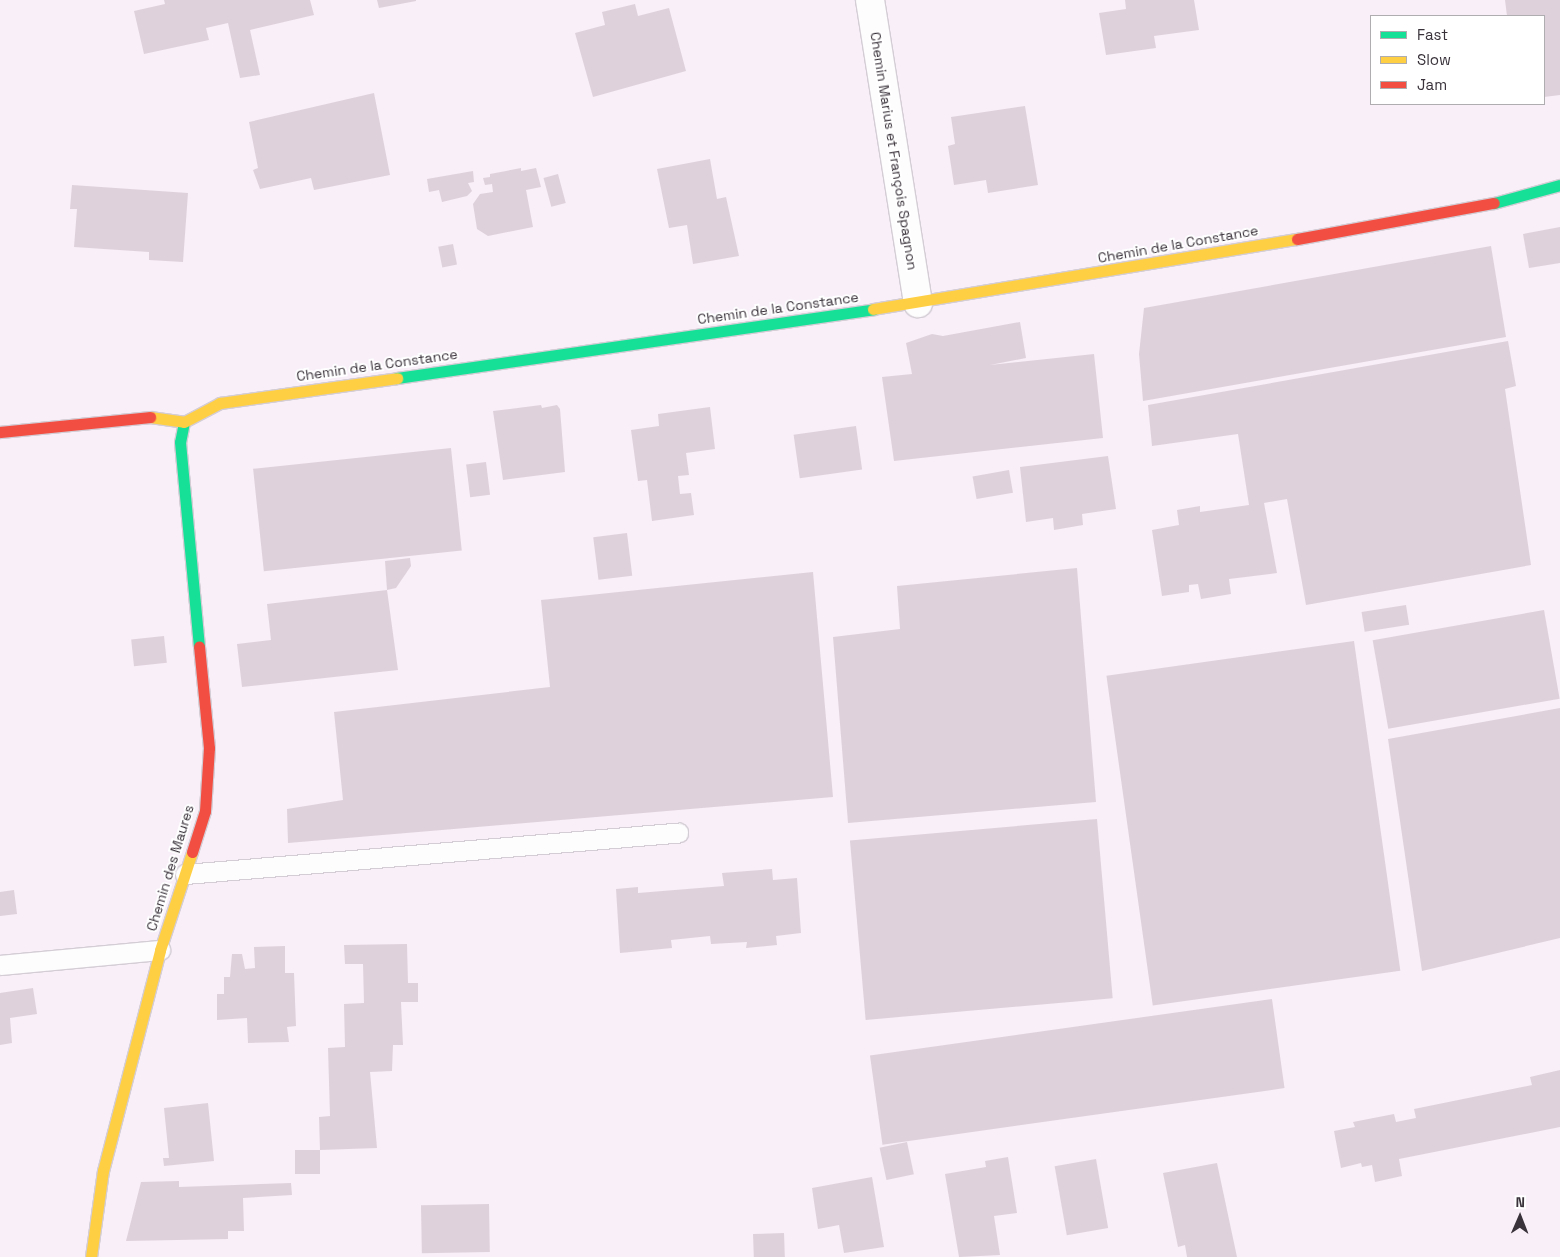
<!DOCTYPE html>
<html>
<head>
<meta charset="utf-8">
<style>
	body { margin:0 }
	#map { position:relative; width:1560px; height:1257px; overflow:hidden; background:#f8eff9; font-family:"Space Grotesk",sans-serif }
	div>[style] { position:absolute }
	.building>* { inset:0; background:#dfd1db; transform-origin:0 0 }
	.roads { filter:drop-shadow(1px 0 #d4cdd5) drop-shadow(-1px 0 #d4cdd5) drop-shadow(0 1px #d4cdd5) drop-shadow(0 -1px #d4cdd5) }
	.lane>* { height:19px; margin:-9.5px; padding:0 9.5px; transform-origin:9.5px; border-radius:9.5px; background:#fefdfe }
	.street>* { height:28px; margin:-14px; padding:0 14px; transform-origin:14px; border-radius:14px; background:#fefdfe }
	.fast>* { height:11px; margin:-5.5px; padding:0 5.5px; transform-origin:5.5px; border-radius:5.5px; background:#16e098 }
	.slow>* { height:11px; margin:-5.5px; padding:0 5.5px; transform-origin:5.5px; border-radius:5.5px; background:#ffcf43 }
	.jam>* { height:11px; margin:-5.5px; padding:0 5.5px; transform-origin:5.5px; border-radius:5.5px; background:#f24e42 }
	span { translate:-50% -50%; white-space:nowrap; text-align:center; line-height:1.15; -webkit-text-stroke:4px #fff; paint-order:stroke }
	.street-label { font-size:14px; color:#39323a }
	.legend { position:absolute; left:1370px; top:15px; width:175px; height:90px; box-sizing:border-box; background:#fff; border:1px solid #b0adb0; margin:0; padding:6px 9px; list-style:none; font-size:15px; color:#39323a }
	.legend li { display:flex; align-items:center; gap:10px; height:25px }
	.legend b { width:25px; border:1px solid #b0adb0 }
	.north { position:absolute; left:1495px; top:1192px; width:50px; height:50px; -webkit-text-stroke:4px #fff; paint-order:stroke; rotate:1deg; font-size:14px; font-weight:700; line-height:20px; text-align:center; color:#39323a }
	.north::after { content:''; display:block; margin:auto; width:18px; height:22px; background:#39323a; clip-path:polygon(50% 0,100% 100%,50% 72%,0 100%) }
</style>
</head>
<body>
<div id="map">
	<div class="building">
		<div style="clip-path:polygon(164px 0,310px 0,314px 15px,250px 30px,260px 75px,240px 78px,228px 23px,206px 28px,209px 40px,144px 54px,134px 11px,165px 4px)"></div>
		<div style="clip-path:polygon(377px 0,416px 0,416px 1px,379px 8px)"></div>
		<div style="clip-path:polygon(1125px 0,1194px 0,1199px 30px,1154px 36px,1156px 48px,1106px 55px,1099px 13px,1126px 9px)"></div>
		<div style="clip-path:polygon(1505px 0,1560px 0,1560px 95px,1544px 97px,1544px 16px,1507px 16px)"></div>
		<div style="clip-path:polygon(635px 4px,638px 16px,669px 8px,686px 71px,593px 97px,575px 33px,605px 25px,602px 12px)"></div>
		<div style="clip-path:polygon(374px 93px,390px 175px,314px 190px,311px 178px,260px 189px,253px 170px,258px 168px,249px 122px)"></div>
		<div style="clip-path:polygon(1025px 106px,1038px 185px,988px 193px,986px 180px,954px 185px,948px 146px,955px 144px,951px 117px)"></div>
		<div style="clip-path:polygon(710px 159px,717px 199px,726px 197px,739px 256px,693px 264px,687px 225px,669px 228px,657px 169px)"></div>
		<div style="clip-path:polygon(521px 168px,521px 171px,536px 168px,541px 187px,526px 190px,533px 227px,488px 236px,477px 229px,473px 204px,480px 194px,493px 192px,492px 184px,485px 185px,483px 178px,490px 177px,490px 174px)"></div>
		<div style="clip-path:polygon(473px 171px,474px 182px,468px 183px,472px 191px,467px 196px,442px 202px,439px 190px,429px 192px,427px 179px)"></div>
		<div style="left:558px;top:174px;width:30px;height:15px;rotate:75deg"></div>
		<div style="clip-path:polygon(72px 185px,188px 193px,183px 262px,149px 260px,149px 252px,74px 247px,77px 209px,70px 209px)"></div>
		<div style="clip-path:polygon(1560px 227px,1560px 263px,1529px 268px,1523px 234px)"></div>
		<div style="left:453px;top:244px;width:21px;height:15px;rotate:79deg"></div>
		<div style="clip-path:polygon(1491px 246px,1506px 337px,1143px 401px,1139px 354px,1144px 308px)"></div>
		<div style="clip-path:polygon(1020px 322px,1026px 358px,990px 365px,1094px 354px,1103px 438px,894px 461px,882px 377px,912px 374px,906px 343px,932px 334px,943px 336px)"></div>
		<div style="clip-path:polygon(1508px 341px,1516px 386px,1505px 389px,1531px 565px,1306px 605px,1287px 499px,1264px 503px,1277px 573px,1229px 579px,1231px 594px,1201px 599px,1198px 584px,1189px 585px,1189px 592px,1162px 596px,1152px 530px,1179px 525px,1177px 510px,1200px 506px,1200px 512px,1249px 505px,1238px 434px,1152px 446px,1148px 405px)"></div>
		<div style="clip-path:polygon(541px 405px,542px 408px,557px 405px,560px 409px,565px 472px,503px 480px,493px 411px)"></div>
		<div style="clip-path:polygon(710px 407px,715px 449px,686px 453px,689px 475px,678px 476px,680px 494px,691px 493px,694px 515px,652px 521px,647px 480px,638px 481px,631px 430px,659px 426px,658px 414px)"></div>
		<div style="left:856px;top:426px;width:44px;height:63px;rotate:82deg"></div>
		<div style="left:451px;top:448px;width:103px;height:199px;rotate:84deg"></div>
		<div style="clip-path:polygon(1108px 456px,1116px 509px,1082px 514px,1083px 525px,1054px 530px,1053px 518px,1026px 522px,1020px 467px)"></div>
		<div style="left:486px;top:462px;width:33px;height:20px;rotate:83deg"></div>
		<div style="left:1009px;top:470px;width:23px;height:37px;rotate:80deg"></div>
		<div style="left:627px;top:533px;width:43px;height:34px;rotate:83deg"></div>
		<div style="clip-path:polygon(410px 558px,411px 566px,396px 588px,387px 590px,385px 561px)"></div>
		<div style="clip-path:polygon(1077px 568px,1096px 802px,848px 823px,833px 637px,900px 629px,897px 586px)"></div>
		<div style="clip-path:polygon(813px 572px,833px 797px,288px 843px,287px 809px,343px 800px,334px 712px,550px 687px,541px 600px)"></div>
		<div style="clip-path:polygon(387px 590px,398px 670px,242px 687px,237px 644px,271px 640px,267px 604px)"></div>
		<div style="left:1406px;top:605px;width:20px;height:45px;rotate:81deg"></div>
		<div style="left:1544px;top:610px;width:90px;height:174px;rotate:80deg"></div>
		<div style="left:164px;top:636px;width:27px;height:33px;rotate:84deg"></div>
		<div style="left:1354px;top:641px;width:333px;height:250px;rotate:82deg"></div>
		<div style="clip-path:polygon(1560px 708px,1560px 938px,1422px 971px,1388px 739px)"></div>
		<div style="left:1097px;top:819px;width:180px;height:248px;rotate:85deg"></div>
		<div style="clip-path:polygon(772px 869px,773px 880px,797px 878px,801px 933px,776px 936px,777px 945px,746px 948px,747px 942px,711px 944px,710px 936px,671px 940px,672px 948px,620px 953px,616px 889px,638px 887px,638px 893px,724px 886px,722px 873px)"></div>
		<div style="clip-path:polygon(14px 890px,17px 914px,0 916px,0 892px)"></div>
		<div style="clip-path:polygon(407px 944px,408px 983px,418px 983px,418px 1002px,401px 1002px,403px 1045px,393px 1045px,392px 1071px,370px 1072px,377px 1148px,320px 1150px,319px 1117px,330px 1116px,328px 1048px,345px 1047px,344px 1004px,364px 1003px,363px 964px,345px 964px,344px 945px)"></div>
		<div style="clip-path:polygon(285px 946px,285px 973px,294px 973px,296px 1026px,287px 1027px,289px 1042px,248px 1043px,247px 1018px,217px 1020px,217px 994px,224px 994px,224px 977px,230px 977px,232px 954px,242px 954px,245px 969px,255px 968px,254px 947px)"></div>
		<div style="clip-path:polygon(33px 988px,37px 1014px,10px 1018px,12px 1043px,0 1045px,0 993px)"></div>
		<div style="left:1272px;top:999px;width:90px;height:406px;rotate:82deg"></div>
		<div style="clip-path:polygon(1560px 1070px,1560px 1127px,1399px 1159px,1402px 1176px,1375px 1182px,1372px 1165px,1362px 1167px,1361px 1163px,1341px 1168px,1334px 1131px,1355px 1127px,1353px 1122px,1394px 1114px,1396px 1122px,1416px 1118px,1414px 1109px,1532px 1085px,1530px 1077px)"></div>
		<div style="clip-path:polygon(208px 1103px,214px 1161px,164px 1166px,163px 1158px,169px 1158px,164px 1108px)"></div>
		<div style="left:907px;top:1142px;width:33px;height:28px;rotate:78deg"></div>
		<div style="left:320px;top:1150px;width:24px;height:25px;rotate:90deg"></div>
		<div style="clip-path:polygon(1008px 1157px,1017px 1213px,994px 1216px,1000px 1255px,959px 1257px,945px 1174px,986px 1167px,985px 1161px)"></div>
		<div style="left:1096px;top:1159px;width:70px;height:42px;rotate:80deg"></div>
		<div style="clip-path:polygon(1217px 1163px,1237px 1257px,1187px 1257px,1185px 1245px,1178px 1247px,1163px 1173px)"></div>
		<div style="clip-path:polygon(872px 1177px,884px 1247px,844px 1253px,839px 1225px,818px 1229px,812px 1188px)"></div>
		<div style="clip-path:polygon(179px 1181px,179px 1187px,291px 1183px,292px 1195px,243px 1198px,244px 1231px,228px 1231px,228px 1239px,126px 1241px,141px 1182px)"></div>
		<div style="left:489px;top:1204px;width:48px;height:68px;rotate:89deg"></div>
		<div style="left:784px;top:1233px;width:24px;height:31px;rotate:88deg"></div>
	</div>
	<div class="roads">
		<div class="lane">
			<div style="left:185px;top:874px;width:495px;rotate:-4.8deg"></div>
			<div style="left:0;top:965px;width:161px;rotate:-5.4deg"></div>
		</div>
		<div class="street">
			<div style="left:870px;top:0;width:307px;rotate:81deg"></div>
		</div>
		<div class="fast">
			<div style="left:1494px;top:203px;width:68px;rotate:-15.3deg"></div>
			<div style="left:397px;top:378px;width:481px;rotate:-8.2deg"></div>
			<div style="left:184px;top:422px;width:20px;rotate:101deg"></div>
			<div style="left:180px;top:442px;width:205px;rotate:84.7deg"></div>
		</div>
		<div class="slow">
			<div style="left:873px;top:309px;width:430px;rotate:-9.4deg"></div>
			<div style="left:150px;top:417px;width:34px;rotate:8deg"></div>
			<div style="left:184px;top:422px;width:41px;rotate:-27.8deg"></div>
			<div style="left:220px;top:403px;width:179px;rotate:-8deg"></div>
			<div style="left:91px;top:1257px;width:87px;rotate:-82.1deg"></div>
			<div style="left:103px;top:1171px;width:228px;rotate:-75.5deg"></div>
			<div style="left:160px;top:950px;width:103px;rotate:-71.9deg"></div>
		</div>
		<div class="jam">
			<div style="left:1297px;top:239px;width:200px;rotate:-10.4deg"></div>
			<div style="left:0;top:432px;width:151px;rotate:-5.7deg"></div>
			<div style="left:192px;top:852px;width:43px;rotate:-72.4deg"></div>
			<div style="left:205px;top:811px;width:63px;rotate:-86.4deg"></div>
			<div style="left:209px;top:748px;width:102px;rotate:-95.6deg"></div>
		</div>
	</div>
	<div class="street-label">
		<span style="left:894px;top:151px;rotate:81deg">Chemin Marius et François Spagnon</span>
		<span style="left:1178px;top:244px;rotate:-10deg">Chemin de la Constance</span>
		<span style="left:778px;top:308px;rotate:-8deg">Chemin de la Constance</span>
		<span style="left:377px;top:365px;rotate:-8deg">Chemin de la Constance</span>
		<span style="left:170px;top:868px;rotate:-73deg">Chemin des Maures</span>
	</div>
	<ul class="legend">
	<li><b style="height:6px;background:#16e098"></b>Fast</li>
	<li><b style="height:6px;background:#ffcf43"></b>Slow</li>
	<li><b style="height:6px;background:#f24e42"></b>Jam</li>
	</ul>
	<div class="north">N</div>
</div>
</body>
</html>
